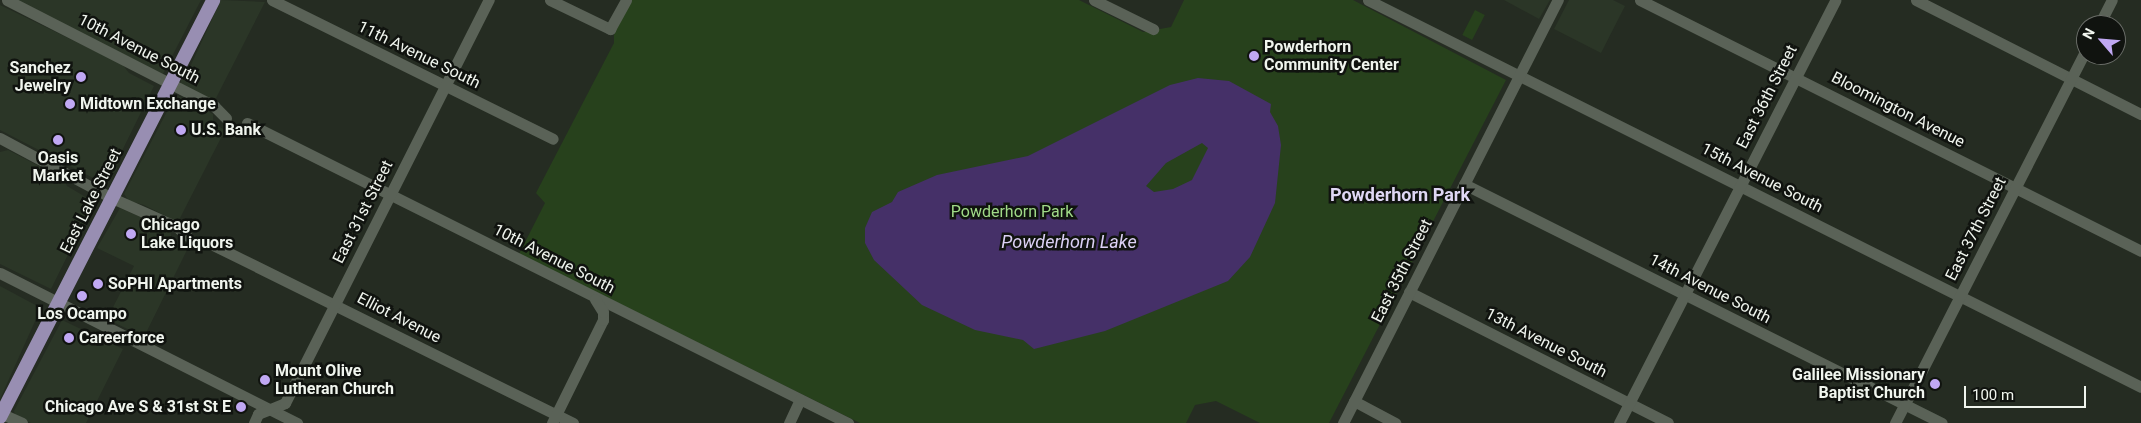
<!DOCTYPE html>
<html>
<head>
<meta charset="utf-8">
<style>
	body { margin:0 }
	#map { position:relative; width:2141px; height:423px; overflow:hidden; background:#252c22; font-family:Roboto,sans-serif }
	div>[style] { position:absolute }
	.built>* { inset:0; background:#2b3627 }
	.green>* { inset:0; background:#27411c; transform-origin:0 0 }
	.water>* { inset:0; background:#453068 }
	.minor>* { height:11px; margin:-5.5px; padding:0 5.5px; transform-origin:5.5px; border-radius:5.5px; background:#5a6257 }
	.major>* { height:14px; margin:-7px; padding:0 7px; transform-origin:7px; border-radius:7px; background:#988eb2 }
	.dots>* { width:14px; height:14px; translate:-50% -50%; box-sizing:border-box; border:2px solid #10130f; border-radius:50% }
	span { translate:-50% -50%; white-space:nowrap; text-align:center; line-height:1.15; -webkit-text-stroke:5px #10130f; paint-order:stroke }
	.poi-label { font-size:16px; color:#f0f5ee; font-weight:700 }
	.left { translate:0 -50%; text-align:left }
	.right { translate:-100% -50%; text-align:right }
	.street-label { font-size:16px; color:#f0f5ee }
	.park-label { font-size:16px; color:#a0da88 }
	.neighbourhood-label { font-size:18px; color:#dfd7f4; font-weight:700 }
	.water-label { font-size:18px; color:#dcd1f5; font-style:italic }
	.north { position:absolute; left:2076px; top:15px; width:50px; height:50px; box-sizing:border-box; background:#10130f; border:1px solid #6a6d68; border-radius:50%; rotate:297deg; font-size:14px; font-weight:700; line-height:20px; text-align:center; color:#f0f5ee }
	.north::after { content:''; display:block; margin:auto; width:18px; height:22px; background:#c0a8f3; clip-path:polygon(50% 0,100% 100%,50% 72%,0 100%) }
	.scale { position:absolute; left:1964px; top:386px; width:122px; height:22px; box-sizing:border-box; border:2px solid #f0f5ee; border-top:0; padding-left:6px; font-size:15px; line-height:18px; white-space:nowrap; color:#f0f5ee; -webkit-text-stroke:4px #10130f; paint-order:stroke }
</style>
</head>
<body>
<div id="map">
	<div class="built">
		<div style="clip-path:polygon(15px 0,201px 0,163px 74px)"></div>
		<div style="clip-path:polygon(221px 0,265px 2px,214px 102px,181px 85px,181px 80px,190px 67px)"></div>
		<div style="clip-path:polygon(1504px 0,1550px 0,1539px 19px)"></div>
		<div style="clip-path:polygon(1569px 0,1613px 0,1625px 6px,1601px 53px,1554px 29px)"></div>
		<div style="clip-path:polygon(0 5px,122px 64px,129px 73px,154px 86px,118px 159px,117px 169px,108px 179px,97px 180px,0 130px)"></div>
		<div style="clip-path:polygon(178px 96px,213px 114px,213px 123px,225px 130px,178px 222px,144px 205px,129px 201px,124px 194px,173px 100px)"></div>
		<div style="clip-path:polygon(8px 150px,64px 179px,67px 186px,94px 202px,51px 289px,0 264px,0 152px)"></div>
		<div style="clip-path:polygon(120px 208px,170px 230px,173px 247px,187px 250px,144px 337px,107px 319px,134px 266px,97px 248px)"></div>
		<div style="clip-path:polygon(0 286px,41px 308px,0 399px)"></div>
		<div style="clip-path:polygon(62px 320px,123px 349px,86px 423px,31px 423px,15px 415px,14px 411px)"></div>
	</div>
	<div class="green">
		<div style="clip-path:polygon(631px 0,1079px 0,1143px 32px,1171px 27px,1184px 0,1353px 0,1506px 80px,1329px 423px,1260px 423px,1216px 401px,1195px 405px,1186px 423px,860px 423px,519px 254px,545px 203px,536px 193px,614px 43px,614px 35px)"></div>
		<div style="left:1475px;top:10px;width:11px;height:28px;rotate:27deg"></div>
	</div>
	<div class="water">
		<div style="clip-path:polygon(evenodd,1198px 78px,1229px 81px,1271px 104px,1270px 112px,1278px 126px,1281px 145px,1275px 203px,1250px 257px,1228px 281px,1105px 331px,1034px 349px,1023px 340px,975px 330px,922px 305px,874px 260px,865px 243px,865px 228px,872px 212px,892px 202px,898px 192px,937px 175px,1028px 156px,1170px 85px,1198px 78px,1202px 143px,1208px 148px,1192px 180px,1173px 189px,1154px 192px,1146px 186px,1166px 163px,1202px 143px)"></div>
	</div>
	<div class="minor">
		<div style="left:7px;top:0;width:233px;rotate:27.1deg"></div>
		<div style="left:214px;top:106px;width:17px;rotate:45deg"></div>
		<div style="left:272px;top:0;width:313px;rotate:26.3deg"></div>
		<div style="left:550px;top:0;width:67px;rotate:25.8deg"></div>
		<div style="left:610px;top:29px;width:33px;rotate:-61deg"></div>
		<div style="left:1094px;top:0;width:66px;rotate:26.2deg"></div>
		<div style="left:1368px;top:0;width:864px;rotate:26.59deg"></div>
		<div style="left:1640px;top:0;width:560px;rotate:26.61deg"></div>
		<div style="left:1916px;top:0;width:252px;rotate:26.9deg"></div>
		<div style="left:2099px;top:25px;width:28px;rotate:-63deg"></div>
		<div style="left:247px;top:123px;width:672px;rotate:26.53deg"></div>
		<div style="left:0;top:138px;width:127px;rotate:28.2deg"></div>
		<div style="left:112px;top:198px;width:71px;rotate:24deg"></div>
		<div style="left:177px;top:227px;width:13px;rotate:42deg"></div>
		<div style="left:1464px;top:184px;width:534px;rotate:26.57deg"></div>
		<div style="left:209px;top:243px;width:406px;rotate:26.3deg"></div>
		<div style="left:0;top:273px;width:333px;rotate:26.8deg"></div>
		<div style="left:1409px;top:292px;width:290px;rotate:26.8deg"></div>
		<div style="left:1354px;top:401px;width:47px;rotate:28.2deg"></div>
		<div style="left:0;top:413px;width:24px;rotate:24deg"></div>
		<div style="left:254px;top:423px;width:10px;rotate:-66deg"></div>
		<div style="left:258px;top:414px;width:29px;rotate:-22deg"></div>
		<div style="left:285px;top:403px;width:452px;rotate:-63.2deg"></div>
		<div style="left:552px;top:423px;width:115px;rotate:-63.7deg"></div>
		<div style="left:603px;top:320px;width:8px;rotate:-90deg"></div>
		<div style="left:603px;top:312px;width:15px;rotate:-122deg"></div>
		<div style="left:789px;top:423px;width:26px;rotate:-65deg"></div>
		<div style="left:1343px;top:423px;width:475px;rotate:-63.1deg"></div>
		<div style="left:1619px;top:423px;width:475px;rotate:-62.9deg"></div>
		<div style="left:1895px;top:423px;width:420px;rotate:-62.9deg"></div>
	</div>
	<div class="major">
		<div style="left:0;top:417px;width:468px;rotate:-62.9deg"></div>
	</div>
	<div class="dots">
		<div style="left:1254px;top:56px;background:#c0a8f3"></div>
		<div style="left:81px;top:77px;background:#c0a8f3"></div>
		<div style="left:70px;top:104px;background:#c0a8f3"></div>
		<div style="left:181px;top:130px;background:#c0a8f3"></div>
		<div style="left:58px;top:140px;background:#c0a8f3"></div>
		<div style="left:131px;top:234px;background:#c0a8f3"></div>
		<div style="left:98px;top:284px;background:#c0a8f3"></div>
		<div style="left:82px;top:296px;background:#c0a8f3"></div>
		<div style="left:69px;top:338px;background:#c0a8f3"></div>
		<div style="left:265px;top:380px;background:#c0a8f3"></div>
		<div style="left:1935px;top:384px;background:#c0a8f3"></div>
		<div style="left:241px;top:407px;background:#c0a8f3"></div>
	</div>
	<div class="poi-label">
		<span class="left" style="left:1264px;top:56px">Powderhorn<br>Community Center</span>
		<span class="right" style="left:71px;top:77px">Sanchez<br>Jewelry</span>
		<span class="left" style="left:80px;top:104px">Midtown Exchange</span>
		<span class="left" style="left:191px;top:130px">U.S. Bank</span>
		<span style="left:58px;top:167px">Oasis<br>Market</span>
		<span class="left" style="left:141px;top:234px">Chicago<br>Lake Liquors</span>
		<span class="left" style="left:108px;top:284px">SoPHI Apartments</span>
		<span style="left:82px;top:314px">Los Ocampo</span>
		<span class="left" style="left:79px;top:338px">Careerforce</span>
		<span class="left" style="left:275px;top:380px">Mount Olive<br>Lutheran Church</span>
		<span class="right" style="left:1925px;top:384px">Galilee Missionary<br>Baptist Church</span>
		<span class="right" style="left:231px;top:407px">Chicago Ave S &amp; 31st St E</span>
	</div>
	<div class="street-label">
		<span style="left:139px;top:49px;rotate:27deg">10th Avenue South</span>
		<span style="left:419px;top:55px;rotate:26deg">11th Avenue South</span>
		<span style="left:1767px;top:97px;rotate:-63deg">East 36th Street</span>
		<span style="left:1898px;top:110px;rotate:27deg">Bloomington Avenue</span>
		<span style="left:1762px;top:178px;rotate:27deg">15th Avenue South</span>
		<span style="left:91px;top:201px;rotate:-63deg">East Lake Street</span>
		<span style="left:363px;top:212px;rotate:-63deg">East 31st Street</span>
		<span style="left:1976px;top:229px;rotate:-63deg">East 37th Street</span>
		<span style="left:554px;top:259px;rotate:27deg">10th Avenue South</span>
		<span style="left:1402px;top:271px;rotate:-63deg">East 35th Street</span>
		<span style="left:1710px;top:289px;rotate:27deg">14th Avenue South</span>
		<span style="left:399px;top:318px;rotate:27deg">Elliot Avenue</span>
		<span style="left:1546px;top:343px;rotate:27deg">13th Avenue South</span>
	</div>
	<div class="park-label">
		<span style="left:1012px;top:212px">Powderhorn Park</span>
	</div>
	<div class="neighbourhood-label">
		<span style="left:1400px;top:195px">Powderhorn Park</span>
	</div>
	<div class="water-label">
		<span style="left:1069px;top:242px">Powderhorn Lake</span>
	</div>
	<div class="north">N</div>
	<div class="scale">100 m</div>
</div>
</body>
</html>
